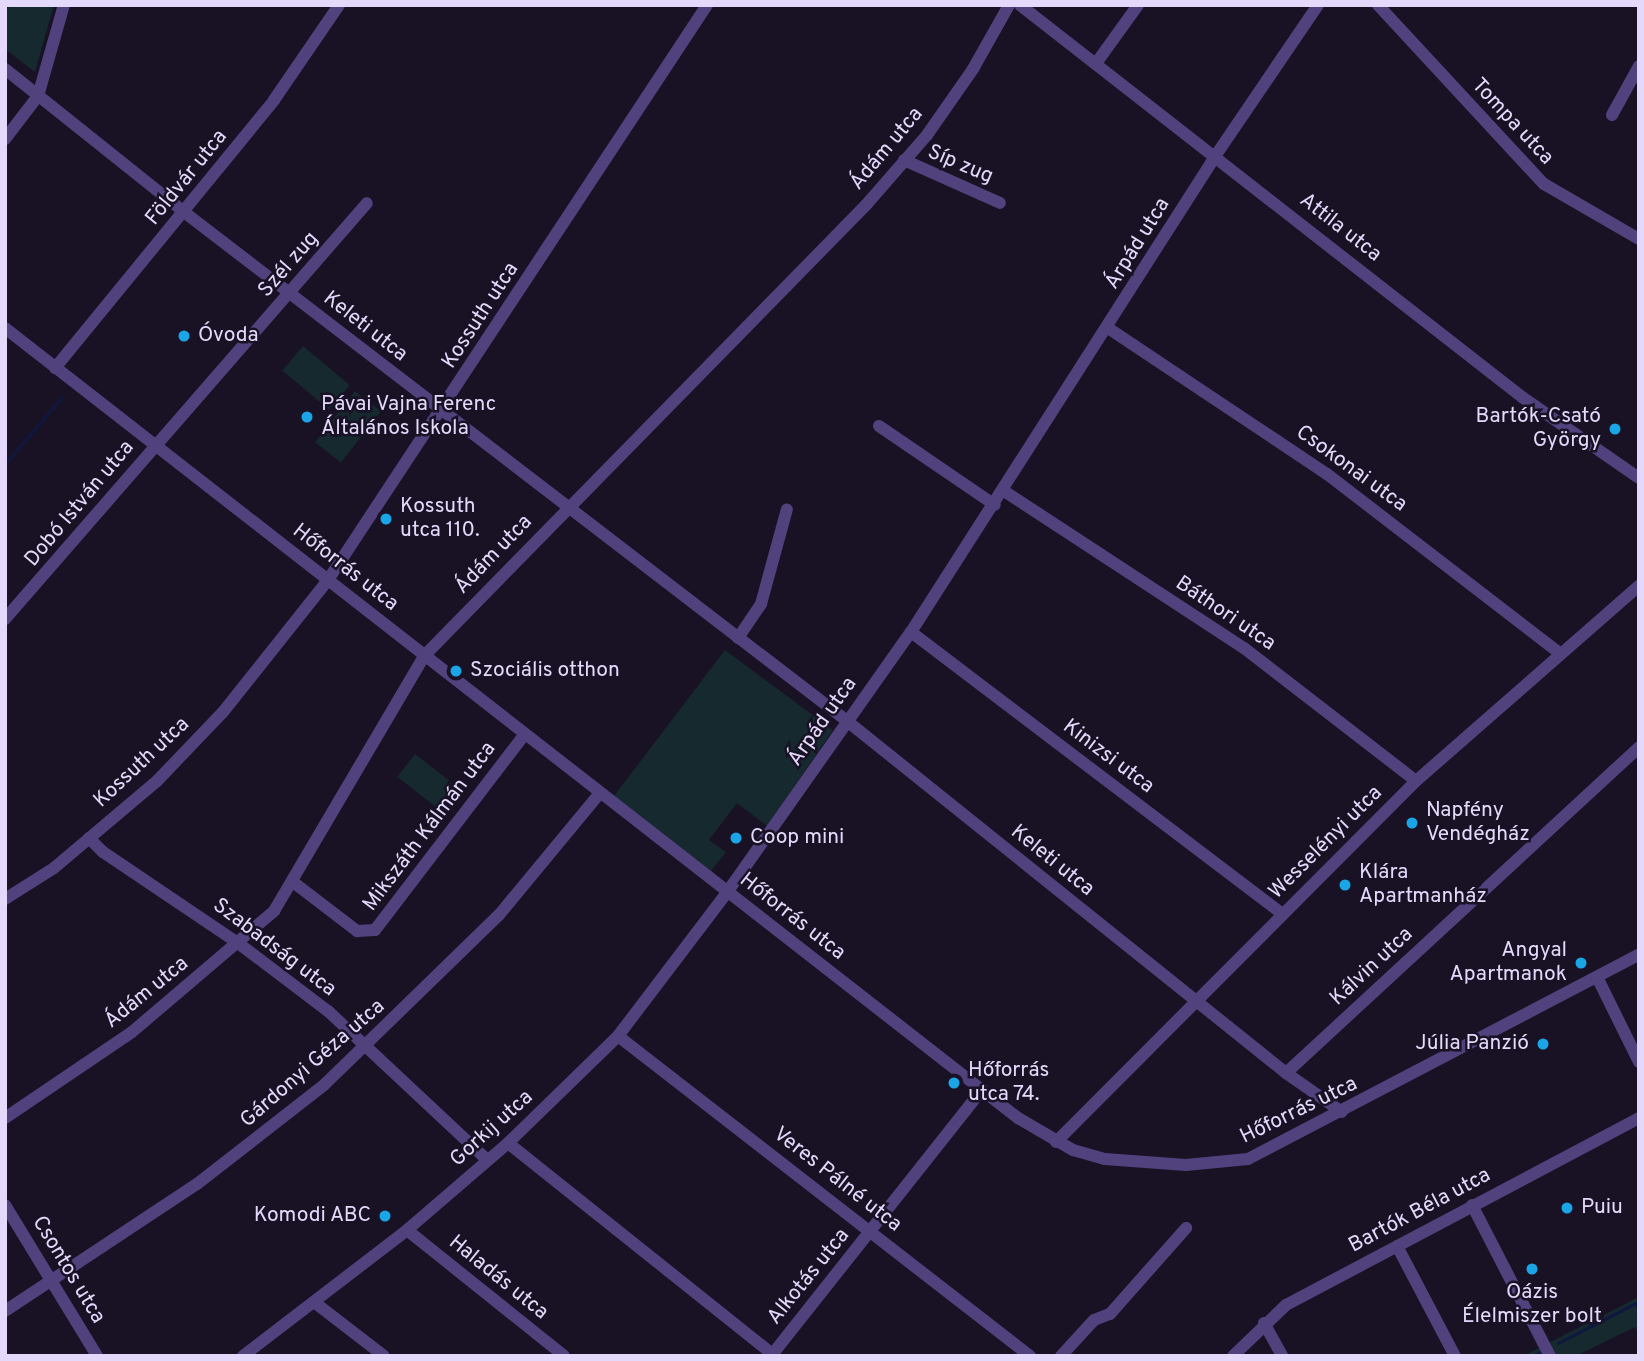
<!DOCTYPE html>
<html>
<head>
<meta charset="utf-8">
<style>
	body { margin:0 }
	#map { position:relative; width:1644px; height:1361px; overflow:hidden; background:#191225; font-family:Overpass,sans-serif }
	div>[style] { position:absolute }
	.green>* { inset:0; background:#15292e; transform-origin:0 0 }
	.stream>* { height:2.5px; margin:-1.25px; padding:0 1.25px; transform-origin:1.25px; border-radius:1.25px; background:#10173f }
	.minor>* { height:12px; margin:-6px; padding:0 6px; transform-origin:6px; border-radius:6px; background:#51427e }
	.dots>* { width:19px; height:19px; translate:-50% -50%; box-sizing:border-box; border:4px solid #191225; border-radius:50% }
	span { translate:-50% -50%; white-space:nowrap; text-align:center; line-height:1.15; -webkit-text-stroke:5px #191225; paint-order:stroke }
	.street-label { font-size:21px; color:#e4d9fb }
	.poi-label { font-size:21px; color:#e4d9fb }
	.left { translate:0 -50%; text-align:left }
	.right { translate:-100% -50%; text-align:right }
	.frame { position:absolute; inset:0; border:7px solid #e4d9fb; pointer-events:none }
</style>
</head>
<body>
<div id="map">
	<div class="green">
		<div style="clip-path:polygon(10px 5px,54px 5px,35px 72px,5px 49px,5px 11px)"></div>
		<div style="left:303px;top:346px;width:61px;height:32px;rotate:40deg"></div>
		<div style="left:355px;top:391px;width:33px;height:65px;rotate:38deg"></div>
		<div style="clip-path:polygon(725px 650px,833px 730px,767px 826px,737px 803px,709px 840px,726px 852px,711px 871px,614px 796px)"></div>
		<div style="left:415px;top:754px;width:56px;height:29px;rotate:38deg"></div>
		<div style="clip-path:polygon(1639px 1297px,1639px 1334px,1635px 1327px,1576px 1356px,1523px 1356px)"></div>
	</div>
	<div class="stream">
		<div style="left:5px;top:464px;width:87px;rotate:-49.7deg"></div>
		<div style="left:1558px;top:1343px;width:88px;rotate:-27.1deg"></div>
		<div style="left:1636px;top:1303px;width:4px;rotate:63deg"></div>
		<div style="left:1533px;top:1356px;width:11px;rotate:-27deg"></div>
	</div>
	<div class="minor">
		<div style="left:1020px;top:5px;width:637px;rotate:37.99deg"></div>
		<div style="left:1522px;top:397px;width:142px;rotate:34.7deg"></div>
		<div style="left:1378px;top:5px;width:244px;rotate:47.2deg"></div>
		<div style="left:1544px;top:184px;width:110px;rotate:30.1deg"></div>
		<div style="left:1097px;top:62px;width:70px;rotate:-54.3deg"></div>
		<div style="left:5px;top:69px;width:229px;rotate:38.6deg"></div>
		<div style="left:184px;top:212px;width:836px;rotate:37.51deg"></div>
		<div style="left:847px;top:721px;width:563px;rotate:38.72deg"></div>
		<div style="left:1286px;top:1073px;width:68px;rotate:34.9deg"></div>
		<div style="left:1612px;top:115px;width:56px;rotate:-61.1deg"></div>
		<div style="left:5px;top:139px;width:54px;rotate:-52.5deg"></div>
		<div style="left:38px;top:96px;width:95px;rotate:-74.1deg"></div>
		<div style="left:904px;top:160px;width:105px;rotate:24.1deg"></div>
		<div style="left:5px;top:328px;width:1285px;rotate:37.95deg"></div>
		<div style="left:1018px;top:1118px;width:64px;rotate:30.2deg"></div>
		<div style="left:1073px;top:1150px;width:33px;rotate:16deg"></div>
		<div style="left:1105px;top:1159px;width:81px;rotate:4.2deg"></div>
		<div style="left:1186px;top:1165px;width:62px;rotate:-5.5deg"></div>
		<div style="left:1248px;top:1159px;width:441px;rotate:-27.6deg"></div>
		<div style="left:1108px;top:328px;width:263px;rotate:33.7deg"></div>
		<div style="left:1327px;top:474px;width:295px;rotate:37.6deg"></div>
		<div style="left:55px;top:368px;width:346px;rotate:-50.7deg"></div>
		<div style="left:274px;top:100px;width:115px;rotate:-55.6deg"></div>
		<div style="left:879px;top:426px;width:140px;rotate:34.3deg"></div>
		<div style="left:1004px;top:491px;width:287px;rotate:33.2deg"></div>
		<div style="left:1244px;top:648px;width:217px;rotate:37.7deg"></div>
		<div style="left:5px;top:619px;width:551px;rotate:-48.97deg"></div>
		<div style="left:911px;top:632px;width:466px;rotate:37.2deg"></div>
		<div style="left:738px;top:638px;width:41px;rotate:-55.9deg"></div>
		<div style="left:761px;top:604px;width:98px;rotate:-74.7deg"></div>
		<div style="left:89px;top:838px;width:20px;rotate:45deg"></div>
		<div style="left:103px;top:852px;width:163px;rotate:34deg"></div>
		<div style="left:238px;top:943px;width:113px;rotate:37.1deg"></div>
		<div style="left:328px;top:1011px;width:218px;rotate:43.1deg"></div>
		<div style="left:293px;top:882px;width:81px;rotate:37.4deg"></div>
		<div style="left:357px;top:931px;width:18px;rotate:-3deg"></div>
		<div style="left:375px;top:930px;width:247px;rotate:-52.6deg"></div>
		<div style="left:5px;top:899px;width:58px;rotate:-32.3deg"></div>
		<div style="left:54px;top:868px;width:135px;rotate:-40.2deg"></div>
		<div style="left:157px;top:781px;width:95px;rotate:-46.3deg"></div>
		<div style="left:223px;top:712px;width:169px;rotate:-51.5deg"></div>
		<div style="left:328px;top:580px;width:689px;rotate:-56.61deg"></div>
		<div style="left:1597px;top:977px;width:95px;rotate:63.7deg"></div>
		<div style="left:618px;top:1036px;width:522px;rotate:37.84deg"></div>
		<div style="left:1286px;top:1073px;width:481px;rotate:-42.7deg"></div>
		<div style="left:5px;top:1118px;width:153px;rotate:-34.1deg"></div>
		<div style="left:132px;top:1032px;width:187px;rotate:-40.4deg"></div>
		<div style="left:274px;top:911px;width:297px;rotate:-59.5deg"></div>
		<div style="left:425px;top:655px;width:630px;rotate:-45.58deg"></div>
		<div style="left:866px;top:205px;width:93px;rotate:-48.9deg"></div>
		<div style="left:927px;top:135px;width:80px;rotate:-55.1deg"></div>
		<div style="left:973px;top:69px;width:73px;rotate:-60.6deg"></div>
		<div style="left:1056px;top:1142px;width:510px;rotate:-45.08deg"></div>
		<div style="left:1416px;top:781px;width:296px;rotate:-41.2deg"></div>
		<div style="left:508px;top:1143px;width:342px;rotate:38.6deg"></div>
		<div style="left:5px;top:1205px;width:177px;rotate:58.6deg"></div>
		<div style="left:1472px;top:1205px;width:170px;rotate:62.7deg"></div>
		<div style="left:407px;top:1230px;width:201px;rotate:38.7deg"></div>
		<div style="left:1397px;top:1246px;width:124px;rotate:62.2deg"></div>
		<div style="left:314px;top:1302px;width:88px;rotate:37.6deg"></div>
		<div style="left:5px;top:1311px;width:230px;rotate:-33.5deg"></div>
		<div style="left:197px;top:1184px;width:161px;rotate:-37.9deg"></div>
		<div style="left:324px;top:1085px;width:244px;rotate:-44.2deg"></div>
		<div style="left:499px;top:915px;width:158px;rotate:-50.4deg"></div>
		<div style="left:1264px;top:1323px;width:38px;rotate:61deg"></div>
		<div style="left:243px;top:1356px;width:207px;rotate:-37.5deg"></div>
		<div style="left:407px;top:1230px;width:133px;rotate:-40.7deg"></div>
		<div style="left:508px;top:1143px;width:153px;rotate:-44.2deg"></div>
		<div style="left:618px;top:1036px;width:182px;rotate:-52.8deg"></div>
		<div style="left:728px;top:891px;width:317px;rotate:-54.8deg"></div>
		<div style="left:911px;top:632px;width:566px;rotate:-57.4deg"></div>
		<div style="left:1216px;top:155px;width:181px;rotate:-55.8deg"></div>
		<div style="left:771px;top:1356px;width:340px;rotate:-51.6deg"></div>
		<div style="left:1061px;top:1356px;width:49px;rotate:-47.5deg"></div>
		<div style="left:1094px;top:1320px;width:17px;rotate:-21deg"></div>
		<div style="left:1110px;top:1314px;width:115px;rotate:-48.5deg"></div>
		<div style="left:1233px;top:1356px;width:74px;rotate:-43.9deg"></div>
		<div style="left:1286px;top:1305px;width:399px;rotate:-27.9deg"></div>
	</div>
	<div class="dots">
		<div style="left:184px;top:336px;background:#1aa5e6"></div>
		<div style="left:307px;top:417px;background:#1aa5e6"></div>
		<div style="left:1615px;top:429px;background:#1aa5e6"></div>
		<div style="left:386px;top:519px;background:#1aa5e6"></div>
		<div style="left:456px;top:671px;background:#1aa5e6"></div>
		<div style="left:1412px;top:823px;background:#1aa5e6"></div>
		<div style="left:736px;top:838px;background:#1aa5e6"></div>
		<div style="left:1345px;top:885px;background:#1aa5e6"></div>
		<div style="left:1581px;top:963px;background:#1aa5e6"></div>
		<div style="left:1543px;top:1044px;background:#1aa5e6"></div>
		<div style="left:954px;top:1083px;background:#1aa5e6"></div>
		<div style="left:1567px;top:1208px;background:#1aa5e6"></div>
		<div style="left:385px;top:1216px;background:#1aa5e6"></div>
		<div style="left:1532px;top:1269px;background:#1aa5e6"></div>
	</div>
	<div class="street-label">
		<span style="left:1512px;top:122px;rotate:47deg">Tompa utca</span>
		<span style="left:887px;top:149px;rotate:-50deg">Ádám utca</span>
		<span style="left:960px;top:165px;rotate:23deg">Síp zug</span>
		<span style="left:187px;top:178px;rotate:-51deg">Földvár utca</span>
		<span style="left:1340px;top:228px;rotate:38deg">Attila utca</span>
		<span style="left:1138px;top:244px;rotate:-58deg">Árpád utca</span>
		<span style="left:289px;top:265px;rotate:-49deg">Szél zug</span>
		<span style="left:481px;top:316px;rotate:-57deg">Kossuth utca</span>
		<span style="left:365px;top:327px;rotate:38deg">Keleti utca</span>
		<span style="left:1351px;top:469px;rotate:36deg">Csokonai utca</span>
		<span style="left:80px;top:504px;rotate:-50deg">Dobó István utca</span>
		<span style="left:494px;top:555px;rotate:-46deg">Ádám utca</span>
		<span style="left:345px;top:568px;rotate:38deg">Hőforrás utca</span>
		<span style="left:1225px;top:614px;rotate:34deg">Báthori utca</span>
		<span style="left:823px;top:722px;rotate:-55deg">Árpád utca</span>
		<span style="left:1108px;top:757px;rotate:37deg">Kinizsi utca</span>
		<span style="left:142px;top:763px;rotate:-43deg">Kossuth utca</span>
		<span style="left:430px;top:827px;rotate:-53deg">Mikszáth Kálmán utca</span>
		<span style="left:1326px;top:843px;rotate:-45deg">Wesselényi utca</span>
		<span style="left:1052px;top:861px;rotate:39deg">Keleti utca</span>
		<span style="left:792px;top:917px;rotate:38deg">Hőforrás utca</span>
		<span style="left:274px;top:948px;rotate:37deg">Szabadság utca</span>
		<span style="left:1372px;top:967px;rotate:-43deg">Kálvin utca</span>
		<span style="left:147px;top:993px;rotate:-39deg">Ádám utca</span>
		<span style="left:313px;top:1064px;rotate:-41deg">Gárdonyi Géza utca</span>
		<span style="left:1299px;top:1111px;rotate:-26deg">Hőforrás utca</span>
		<span style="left:492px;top:1129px;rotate:-42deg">Gorkij utca</span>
		<span style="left:837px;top:1180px;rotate:38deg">Veres Pálné utca</span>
		<span style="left:1420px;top:1211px;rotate:-28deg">Bartók Béla utca</span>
		<span style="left:68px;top:1270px;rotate:59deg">Csontos utca</span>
		<span style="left:809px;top:1277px;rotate:-51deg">Alkotás utca</span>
		<span style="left:498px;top:1278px;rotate:39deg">Haladás utca</span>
	</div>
	<div class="poi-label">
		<span class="left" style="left:198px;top:336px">Óvoda</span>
		<span class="left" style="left:321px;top:417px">Pávai Vajna Ferenc<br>Általános Iskola</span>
		<span class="right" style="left:1601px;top:429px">Bartók-Csató<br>György</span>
		<span class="left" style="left:400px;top:519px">Kossuth<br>utca 110.</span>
		<span class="left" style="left:470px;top:671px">Szociális otthon</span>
		<span class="left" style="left:1426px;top:823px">Napfény<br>Vendégház</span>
		<span class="left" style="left:750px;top:838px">Coop mini</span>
		<span class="left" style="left:1359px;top:885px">Klára<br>Apartmanház</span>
		<span class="right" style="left:1567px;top:963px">Angyal<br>Apartmanok</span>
		<span class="right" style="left:1529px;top:1044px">Júlia Panzió</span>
		<span class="left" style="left:968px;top:1083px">Hőforrás<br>utca 74.</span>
		<span class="left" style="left:1581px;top:1208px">Puiu</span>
		<span class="right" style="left:371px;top:1216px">Komodi ABC</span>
		<span style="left:1532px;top:1305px">Oázis<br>Élelmiszer bolt</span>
	</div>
	<div class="frame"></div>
</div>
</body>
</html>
